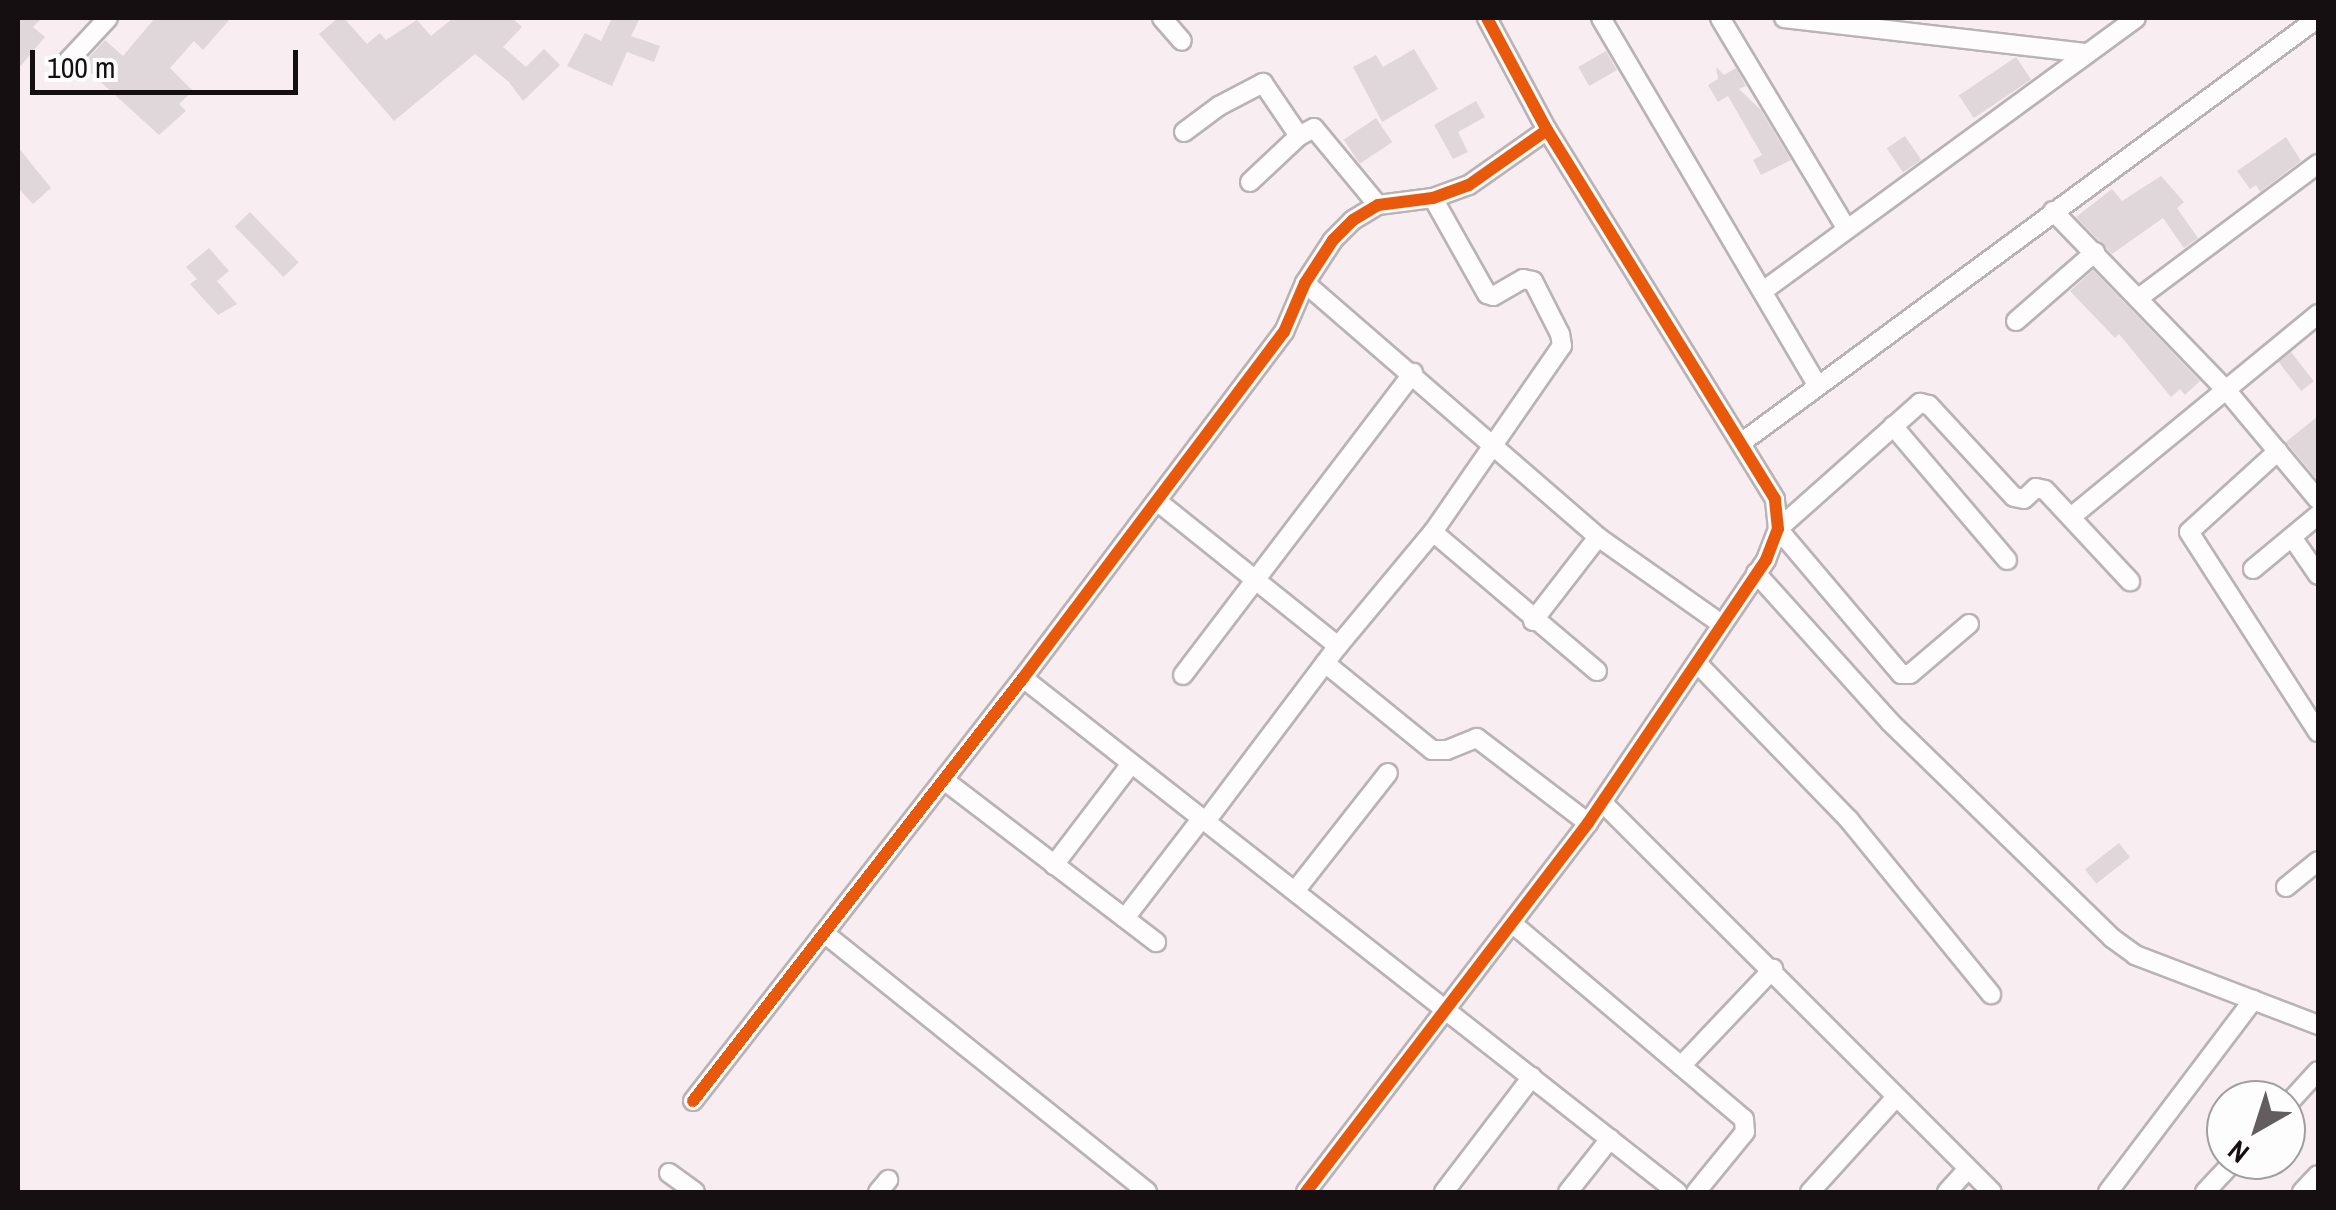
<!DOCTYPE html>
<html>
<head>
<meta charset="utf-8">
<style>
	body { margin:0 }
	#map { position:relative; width:2336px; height:1210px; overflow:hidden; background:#f8eef1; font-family:"Archivo Narrow",sans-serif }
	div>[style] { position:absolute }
	.building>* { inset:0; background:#dfd7d9; transform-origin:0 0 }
	.roads { filter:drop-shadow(2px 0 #bab3b5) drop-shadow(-2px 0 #bab3b5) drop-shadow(0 2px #bab3b5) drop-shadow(0 -2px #bab3b5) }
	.minor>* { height:18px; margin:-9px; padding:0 9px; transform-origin:9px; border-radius:9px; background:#fefcfd }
	.cycleway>* { height:12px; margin:-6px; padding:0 6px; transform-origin:6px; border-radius:6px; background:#e8590c }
	span { translate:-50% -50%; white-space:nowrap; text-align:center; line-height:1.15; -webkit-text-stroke:10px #fdfdfd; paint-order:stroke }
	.frame { position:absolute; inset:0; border:20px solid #150f11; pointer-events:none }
	.north { position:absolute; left:2206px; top:1080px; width:100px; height:100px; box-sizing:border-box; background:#fdfdfd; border:2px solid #a09e9f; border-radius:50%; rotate:219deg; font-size:28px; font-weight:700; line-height:40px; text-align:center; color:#150f11 }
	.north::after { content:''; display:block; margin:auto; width:35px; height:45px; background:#645d5f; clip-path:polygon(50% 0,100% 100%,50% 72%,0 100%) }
	.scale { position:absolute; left:30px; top:50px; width:268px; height:45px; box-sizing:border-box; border:5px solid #150f11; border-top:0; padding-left:12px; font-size:30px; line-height:35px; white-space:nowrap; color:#150f11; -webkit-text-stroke:8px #fdfdfd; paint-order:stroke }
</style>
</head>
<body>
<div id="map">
	<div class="building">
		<div style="clip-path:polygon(18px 18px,42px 18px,33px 27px,45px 37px,18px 69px)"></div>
		<div style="clip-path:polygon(155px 18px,231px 18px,203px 50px,194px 41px,170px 68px,193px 91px,179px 104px,186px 111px,159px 135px,82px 65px,105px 40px,123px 56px)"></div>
		<div style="clip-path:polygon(338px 18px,344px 18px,367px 44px,380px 33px,386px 40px,417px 20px,431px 36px,453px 18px,512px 18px,522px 27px,503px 47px,526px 67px,544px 49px,560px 65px,523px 101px,509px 82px,475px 54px,394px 121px,319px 34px)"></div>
		<div style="clip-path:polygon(612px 18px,640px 18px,631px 36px,660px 46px,654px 62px,627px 52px,612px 86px,567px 66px,585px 33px,601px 41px)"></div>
		<div style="clip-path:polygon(1414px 49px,1438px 89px,1382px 122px,1353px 67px,1376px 55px,1383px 67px)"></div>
		<div style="left:1606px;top:51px;width:22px;height:32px;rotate:60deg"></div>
		<div style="left:2016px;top:57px;width:27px;height:69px;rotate:56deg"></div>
		<div style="clip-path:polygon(1716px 67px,1724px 75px,1736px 68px,1746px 86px,1739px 89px,1761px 110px,1791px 160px,1761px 175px,1753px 160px,1762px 155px,1728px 96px,1718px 102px,1708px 85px,1718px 79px)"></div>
		<div style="clip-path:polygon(1476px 101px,1485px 117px,1458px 132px,1468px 152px,1453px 159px,1434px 125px)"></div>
		<div style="left:1376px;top:118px;width:29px;height:39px;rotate:56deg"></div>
		<div style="left:1905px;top:136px;width:29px;height:22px;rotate:56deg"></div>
		<div style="clip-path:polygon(2286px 137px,2301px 161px,2260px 192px,2256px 185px,2250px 189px,2237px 171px)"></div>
		<div style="clip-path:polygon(18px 147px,51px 188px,33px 204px,18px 188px)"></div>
		<div style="clip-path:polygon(2161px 176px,2184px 202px,2177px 208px,2198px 238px,2184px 248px,2163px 218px,2112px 254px,2076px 217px,2112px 189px,2122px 201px)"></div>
		<div style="left:250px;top:212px;width:70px;height:21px;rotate:46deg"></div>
		<div style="clip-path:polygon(209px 248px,229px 271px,217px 281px,237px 304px,218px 315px,190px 284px,197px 279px,186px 267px)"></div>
		<div style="clip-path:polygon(2093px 270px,2200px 381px,2185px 395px,2180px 389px,2171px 397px,2119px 334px,2115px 338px,2070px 291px)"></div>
		<div style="left:2291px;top:352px;width:37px;height:16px;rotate:52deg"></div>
		<div style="clip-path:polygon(2318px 416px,2318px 475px,2315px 477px,2286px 442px)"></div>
		<div style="left:2119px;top:843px;width:18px;height:43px;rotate:52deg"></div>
	</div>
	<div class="roads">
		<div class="minor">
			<div style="left:1162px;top:18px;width:30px;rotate:49deg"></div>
			<div style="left:1601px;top:18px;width:427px;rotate:59.5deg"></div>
			<div style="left:1720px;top:18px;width:246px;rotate:59deg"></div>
			<div style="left:1784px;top:18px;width:305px;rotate:6.6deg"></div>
			<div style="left:67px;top:62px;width:60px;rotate:-47deg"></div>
			<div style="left:1184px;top:132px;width:44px;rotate:-36.6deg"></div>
			<div style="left:1219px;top:106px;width:50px;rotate:-27.6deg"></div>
			<div style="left:1263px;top:83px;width:64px;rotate:55.8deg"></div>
			<div style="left:1250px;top:182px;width:67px;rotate:-43.2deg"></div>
			<div style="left:1299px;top:136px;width:17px;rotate:-28deg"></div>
			<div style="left:1314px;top:128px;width:100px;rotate:50.3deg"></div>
			<div style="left:2053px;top:211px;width:250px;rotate:46deg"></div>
			<div style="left:2227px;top:391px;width:142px;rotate:50.1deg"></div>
			<div style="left:1305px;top:283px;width:388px;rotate:40.9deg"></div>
			<div style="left:1598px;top:537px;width:149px;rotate:35.2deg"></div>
			<div style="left:1763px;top:291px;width:462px;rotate:-36.2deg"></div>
			<div style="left:2140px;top:297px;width:222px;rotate:-36.8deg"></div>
			<div style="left:2016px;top:321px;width:105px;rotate:-41.1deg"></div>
			<div style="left:1893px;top:426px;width:176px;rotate:49.6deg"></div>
			<div style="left:1741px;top:443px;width:717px;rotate:-36.37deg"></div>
			<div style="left:2278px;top:451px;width:120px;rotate:137.7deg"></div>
			<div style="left:2189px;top:532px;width:238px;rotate:57.2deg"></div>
			<div style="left:1157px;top:501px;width:232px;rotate:38.7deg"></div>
			<div style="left:2071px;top:517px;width:320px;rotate:-39.4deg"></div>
			<div style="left:1433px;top:532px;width:215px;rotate:40.3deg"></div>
			<div style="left:2292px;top:537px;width:46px;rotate:55.6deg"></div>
			<div style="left:2253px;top:569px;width:85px;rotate:-39.7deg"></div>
			<div style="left:1756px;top:573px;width:200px;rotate:48deg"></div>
			<div style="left:1890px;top:722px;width:310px;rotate:44.2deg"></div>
			<div style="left:2112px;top:938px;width:29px;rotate:36deg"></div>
			<div style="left:2135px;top:955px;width:196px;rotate:20.9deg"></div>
			<div style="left:1533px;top:621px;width:106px;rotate:-52.3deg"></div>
			<div style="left:1969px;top:624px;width:77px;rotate:139.7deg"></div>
			<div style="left:1910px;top:674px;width:9px;rotate:180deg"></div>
			<div style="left:1901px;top:674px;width:190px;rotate:-130.3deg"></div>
			<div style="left:1778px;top:529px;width:190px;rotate:-41.6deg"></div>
			<div style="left:1920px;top:403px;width:9px;rotate:13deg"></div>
			<div style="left:1929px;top:405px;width:125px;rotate:47.3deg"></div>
			<div style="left:2014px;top:497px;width:10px;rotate:11deg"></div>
			<div style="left:2024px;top:499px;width:16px;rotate:-43deg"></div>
			<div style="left:2036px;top:488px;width:9px;rotate:13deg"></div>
			<div style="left:2045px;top:490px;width:125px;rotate:47deg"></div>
			<div style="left:1325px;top:663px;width:138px;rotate:39.1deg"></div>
			<div style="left:1432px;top:750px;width:15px"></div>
			<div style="left:1447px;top:750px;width:32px;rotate:-22deg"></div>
			<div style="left:1477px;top:738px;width:140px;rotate:37.4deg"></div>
			<div style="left:1697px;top:663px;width:219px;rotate:45.9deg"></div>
			<div style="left:1849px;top:820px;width:225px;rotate:50.8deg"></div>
			<div style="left:1183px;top:675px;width:380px;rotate:-52.7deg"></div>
			<div style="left:1023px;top:678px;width:832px;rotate:38.16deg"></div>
			<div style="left:944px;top:780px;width:267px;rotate:37.4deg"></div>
			<div style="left:1605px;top:805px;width:547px;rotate:45deg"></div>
			<div style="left:1206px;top:821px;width:219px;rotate:-53deg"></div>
			<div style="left:1338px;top:646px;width:148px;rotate:-50.2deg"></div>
			<div style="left:1433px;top:532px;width:226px;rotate:-55.3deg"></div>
			<div style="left:1562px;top:346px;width:12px;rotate:-99deg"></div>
			<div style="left:1560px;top:334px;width:59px;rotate:-117deg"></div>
			<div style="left:1533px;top:281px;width:10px;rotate:-169deg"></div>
			<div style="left:1523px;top:279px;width:34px;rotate:150deg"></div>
			<div style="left:1493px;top:296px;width:6px;rotate:-162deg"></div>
			<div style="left:1487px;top:294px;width:110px;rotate:-119.4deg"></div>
			<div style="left:1054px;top:865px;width:127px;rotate:-52.7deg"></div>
			<div style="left:2286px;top:887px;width:41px;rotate:-39.1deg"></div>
			<div style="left:1295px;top:891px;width:150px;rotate:-51.8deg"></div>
			<div style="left:1125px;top:918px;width:126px;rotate:-52.4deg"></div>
			<div style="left:1513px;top:924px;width:302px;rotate:40.2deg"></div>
			<div style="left:1744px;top:1119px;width:13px;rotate:86deg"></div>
			<div style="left:1745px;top:1132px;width:77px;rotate:129.2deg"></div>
			<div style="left:824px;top:933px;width:414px;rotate:38.7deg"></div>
			<div style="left:1681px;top:1066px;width:134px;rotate:-46.5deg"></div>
			<div style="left:693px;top:1101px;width:536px;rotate:-52.04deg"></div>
			<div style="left:1023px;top:678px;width:433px;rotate:-53deg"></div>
			<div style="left:1284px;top:332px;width:53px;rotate:-66.8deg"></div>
			<div style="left:1305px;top:283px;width:51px;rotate:-56.9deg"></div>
			<div style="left:1333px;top:240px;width:28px;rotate:-45deg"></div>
			<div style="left:1353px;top:220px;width:29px;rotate:-31deg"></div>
			<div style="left:1378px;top:205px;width:55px;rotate:-7.3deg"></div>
			<div style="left:1433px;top:198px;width:38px;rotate:-20deg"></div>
			<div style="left:1469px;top:185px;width:95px;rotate:-35.2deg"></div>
			<div style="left:2286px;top:1106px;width:47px;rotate:-47.6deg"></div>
			<div style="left:669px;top:1173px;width:32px;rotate:36deg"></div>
			<div style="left:878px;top:1192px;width:16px;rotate:-50deg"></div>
			<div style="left:1306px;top:1192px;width:464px;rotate:-52.6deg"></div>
			<div style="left:1588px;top:823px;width:318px;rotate:-55.9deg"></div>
			<div style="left:1766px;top:560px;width:33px;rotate:-69deg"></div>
			<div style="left:1778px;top:529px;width:30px;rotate:-96deg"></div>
			<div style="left:1775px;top:499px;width:434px;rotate:-121.7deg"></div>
			<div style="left:1547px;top:130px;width:127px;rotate:-118.2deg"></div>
			<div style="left:1444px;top:1192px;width:145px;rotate:-52.6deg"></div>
			<div style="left:1568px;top:1192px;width:68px;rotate:-51.6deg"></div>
			<div style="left:1810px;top:1192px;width:128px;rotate:-47.8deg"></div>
			<div style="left:1947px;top:1192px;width:31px;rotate:-48deg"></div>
			<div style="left:2108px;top:1192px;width:241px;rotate:-52.9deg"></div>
			<div style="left:2205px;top:1192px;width:44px;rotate:-46.8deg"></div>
			<div style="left:2302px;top:1192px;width:23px;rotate:-47deg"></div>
		</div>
	</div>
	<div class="cycleway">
		<div style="left:693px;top:1101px;width:536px;rotate:-52.04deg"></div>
		<div style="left:1023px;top:678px;width:433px;rotate:-53deg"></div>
		<div style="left:1284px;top:332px;width:53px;rotate:-66.8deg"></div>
		<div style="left:1305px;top:283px;width:51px;rotate:-56.9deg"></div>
		<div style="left:1333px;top:240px;width:28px;rotate:-45deg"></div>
		<div style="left:1353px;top:220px;width:29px;rotate:-31deg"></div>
		<div style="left:1378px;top:205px;width:55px;rotate:-7.3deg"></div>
		<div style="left:1433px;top:198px;width:38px;rotate:-20deg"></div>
		<div style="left:1469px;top:185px;width:95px;rotate:-35.2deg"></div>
		<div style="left:1306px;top:1192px;width:464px;rotate:-52.6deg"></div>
		<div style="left:1588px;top:823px;width:318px;rotate:-55.9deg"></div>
		<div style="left:1766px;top:560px;width:33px;rotate:-69deg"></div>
		<div style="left:1778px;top:529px;width:30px;rotate:-96deg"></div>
		<div style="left:1775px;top:499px;width:434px;rotate:-121.7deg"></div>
		<div style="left:1547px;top:130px;width:127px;rotate:-118.2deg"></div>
	</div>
	<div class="frame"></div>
	<div class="north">N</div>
	<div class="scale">100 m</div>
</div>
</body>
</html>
